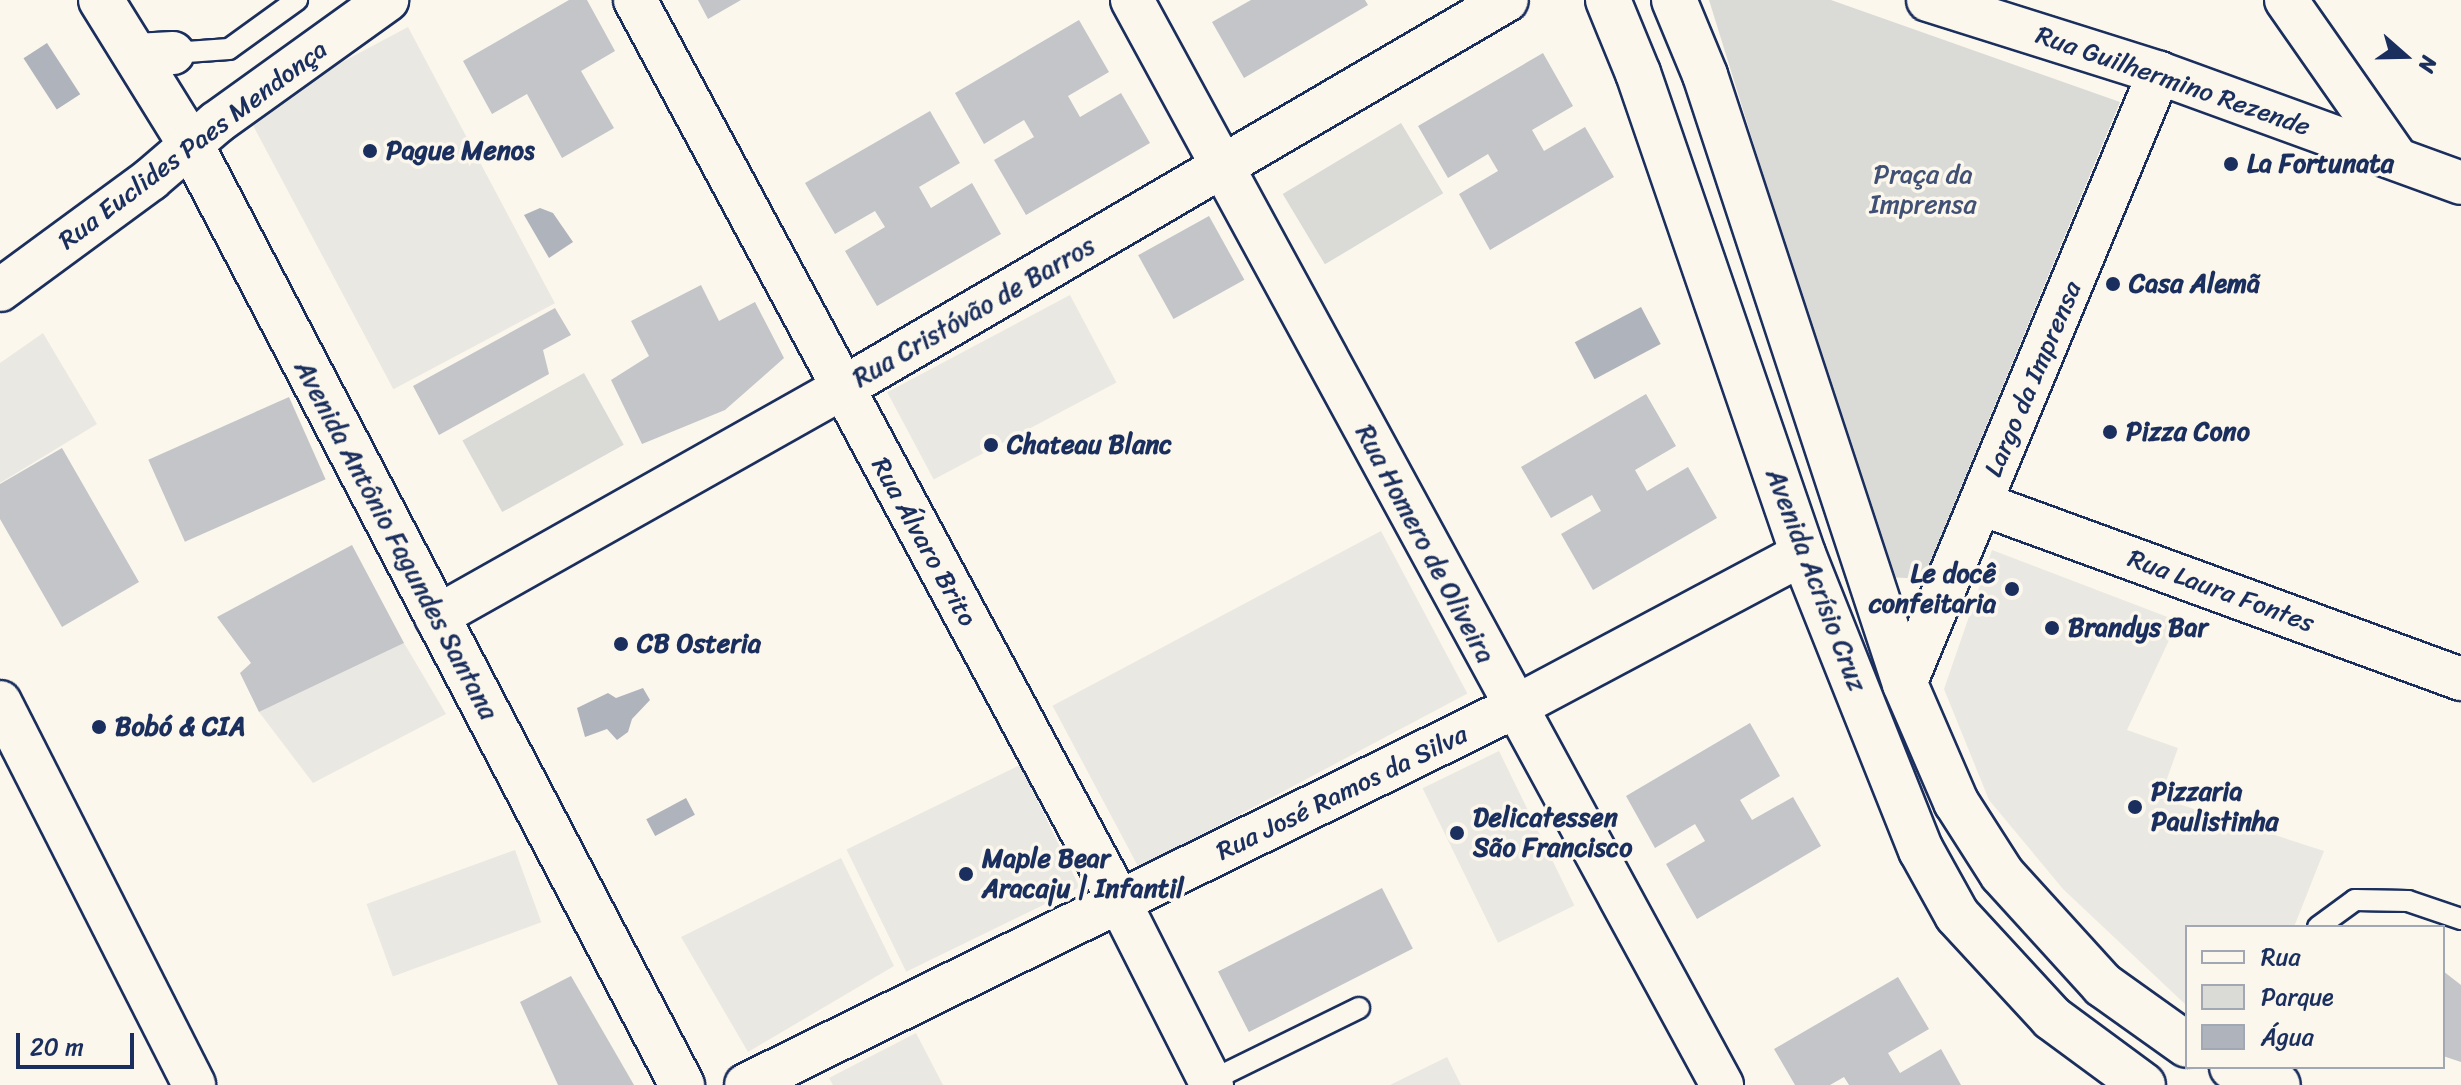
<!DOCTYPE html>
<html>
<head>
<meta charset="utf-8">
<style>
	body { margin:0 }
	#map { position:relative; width:2461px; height:1085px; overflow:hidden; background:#fbf7ec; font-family:Sriracha,sans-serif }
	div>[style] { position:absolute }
	.built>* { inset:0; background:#eae8e2; transform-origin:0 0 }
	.green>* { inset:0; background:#dadad7; transform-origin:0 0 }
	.water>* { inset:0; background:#afb3bb; transform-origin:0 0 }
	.building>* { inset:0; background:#c3c5c9; transform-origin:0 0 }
	.roads { filter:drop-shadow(2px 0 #1b2f5e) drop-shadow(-2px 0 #1b2f5e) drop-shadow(0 2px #1b2f5e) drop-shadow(0 -2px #1b2f5e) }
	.service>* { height:20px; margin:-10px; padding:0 10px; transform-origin:10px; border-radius:10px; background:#fbf7ec }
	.minor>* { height:42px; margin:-21px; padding:0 21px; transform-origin:21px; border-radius:21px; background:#fbf7ec }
	.tertiary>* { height:44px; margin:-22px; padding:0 22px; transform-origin:22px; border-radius:22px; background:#fbf7ec }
	.dots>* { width:22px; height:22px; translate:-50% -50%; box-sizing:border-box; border:4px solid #fbf7ec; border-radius:50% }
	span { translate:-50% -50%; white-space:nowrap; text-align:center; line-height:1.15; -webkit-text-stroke:7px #fbf7ec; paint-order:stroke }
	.street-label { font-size:26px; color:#1b2f5e }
	.poi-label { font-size:26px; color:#1b2f5e; font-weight:700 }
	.left { translate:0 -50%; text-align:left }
	.right { translate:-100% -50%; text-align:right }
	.park-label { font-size:26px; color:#415176 }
	.legend { position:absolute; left:2185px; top:925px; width:260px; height:144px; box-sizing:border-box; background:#fbf7ec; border:2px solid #a1a7b3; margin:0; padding:10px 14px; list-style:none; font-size:24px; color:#1b2f5e }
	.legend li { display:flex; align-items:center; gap:16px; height:40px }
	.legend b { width:40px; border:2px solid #a1a7b3 }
	.north { position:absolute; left:2365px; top:16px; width:80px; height:80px; -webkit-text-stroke:6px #fbf7ec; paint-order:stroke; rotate:110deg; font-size:22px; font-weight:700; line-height:32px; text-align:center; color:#1b2f5e }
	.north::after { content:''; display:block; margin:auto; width:28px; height:36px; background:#1b2f5e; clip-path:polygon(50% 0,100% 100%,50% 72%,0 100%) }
	.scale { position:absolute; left:16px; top:1033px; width:118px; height:36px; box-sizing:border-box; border:4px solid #1b2f5e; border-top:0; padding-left:10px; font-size:24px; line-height:28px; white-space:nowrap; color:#1b2f5e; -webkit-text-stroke:6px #fbf7ec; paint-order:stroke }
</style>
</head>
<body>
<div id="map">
	<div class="built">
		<div style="left:408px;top:27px;width:313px;height:183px;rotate:62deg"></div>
		<div style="left:1070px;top:295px;width:99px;height:207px;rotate:62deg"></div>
		<div style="clip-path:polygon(43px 333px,97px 424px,0 483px,0 363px)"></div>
		<div style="left:1381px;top:531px;width:184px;height:372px;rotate:62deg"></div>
		<div style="clip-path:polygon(1992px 550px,2178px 621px,2127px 730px,2178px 748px,2160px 798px,2324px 851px,2294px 927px,2187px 927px,2187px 1006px,2063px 889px,1989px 800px,1944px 689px)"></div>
		<div style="clip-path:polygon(404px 643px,446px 714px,313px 783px,259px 712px)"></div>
		<div style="left:1499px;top:751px;width:172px;height:85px;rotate:64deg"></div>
		<div style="left:1020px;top:765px;width:136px;height:193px;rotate:64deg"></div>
		<div style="left:515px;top:850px;width:77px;height:158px;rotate:70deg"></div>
		<div style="clip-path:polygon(841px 858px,894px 966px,748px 1052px,681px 937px)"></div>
		<div style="clip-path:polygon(916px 1033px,943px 1085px,833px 1085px,829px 1078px)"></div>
		<div style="clip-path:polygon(1447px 1057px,1461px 1085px,1390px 1085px)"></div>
	</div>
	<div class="green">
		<div style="clip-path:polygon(1709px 0,1831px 0,2120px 102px,1923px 579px,1888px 577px)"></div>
		<div style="left:1401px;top:123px;width:82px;height:138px;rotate:59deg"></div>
		<div style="left:584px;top:373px;width:82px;height:139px;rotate:61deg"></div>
	</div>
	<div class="water">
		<div style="left:47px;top:43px;width:61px;height:28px;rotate:57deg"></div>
		<div style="clip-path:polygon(540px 208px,553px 213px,573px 242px,549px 258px,524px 215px)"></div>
		<div style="left:1641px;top:307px;width:42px;height:75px;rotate:62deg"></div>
		<div style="clip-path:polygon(643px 688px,650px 700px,632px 719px,628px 732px,617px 740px,607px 729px,585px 737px,577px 708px,608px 693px,616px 698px)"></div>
		<div style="left:686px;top:798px;width:19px;height:45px;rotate:62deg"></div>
	</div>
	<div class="building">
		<div style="clip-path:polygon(569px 0,587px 0,615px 51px,581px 71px,614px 128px,562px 158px,527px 94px,492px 114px,463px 61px)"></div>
		<div style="clip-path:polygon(698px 0,741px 0,708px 19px)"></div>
		<div style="clip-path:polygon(1251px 0,1365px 0,1368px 5px,1244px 78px,1212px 22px)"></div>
		<div style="clip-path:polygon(1079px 20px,1109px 72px,1068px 96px,1080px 117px,1121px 93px,1150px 143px,1026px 215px,994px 160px,1034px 137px,1024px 120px,984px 144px,955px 93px)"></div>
		<div style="clip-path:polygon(1543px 53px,1573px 106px,1532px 130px,1544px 151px,1585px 127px,1614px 177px,1490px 250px,1459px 194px,1498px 171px,1488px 154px,1448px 178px,1418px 126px)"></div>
		<div style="clip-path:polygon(930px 111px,960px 163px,919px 187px,931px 208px,972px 183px,1001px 234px,877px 306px,845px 251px,885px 227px,875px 211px,835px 234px,805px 183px)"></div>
		<div style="left:1209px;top:216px;width:73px;height:81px;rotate:61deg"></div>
		<div style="clip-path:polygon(701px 285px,719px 321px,755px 302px,784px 358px,725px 410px,642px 444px,611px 380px,649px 356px,631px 321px)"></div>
		<div style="clip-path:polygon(555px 308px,571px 335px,543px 350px,549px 374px,439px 435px,413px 386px)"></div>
		<div style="clip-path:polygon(1646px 394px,1676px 446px,1635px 470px,1647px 491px,1688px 467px,1717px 518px,1593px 590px,1561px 534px,1601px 511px,1592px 495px,1551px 518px,1521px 467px)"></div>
		<div style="left:289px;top:397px;width:90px;height:154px;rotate:66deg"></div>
		<div style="clip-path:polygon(62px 448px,139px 582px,62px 627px,0 519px,0 484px)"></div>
		<div style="clip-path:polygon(352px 545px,404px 643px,259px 712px,240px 673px,251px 663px,217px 617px)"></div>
		<div style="clip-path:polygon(1750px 723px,1780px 776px,1740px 800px,1752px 820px,1793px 797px,1821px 846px,1697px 919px,1666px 864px,1705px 841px,1695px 824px,1655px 848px,1626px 796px)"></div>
		<div style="left:1382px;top:888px;width:68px;height:184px;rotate:63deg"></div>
		<div style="clip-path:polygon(2443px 971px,2461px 985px,2461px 1062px,2443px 1056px)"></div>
		<div style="clip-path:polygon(571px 976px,634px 1085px,558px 1085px,520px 1002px)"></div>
		<div style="clip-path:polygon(1898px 977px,1929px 1029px,1888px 1053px,1900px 1073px,1941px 1049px,1961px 1085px,1849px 1085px,1844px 1077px,1830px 1085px,1795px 1085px,1774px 1049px)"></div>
	</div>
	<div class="roads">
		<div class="service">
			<div style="left:173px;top:53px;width:56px;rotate:-4.1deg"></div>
			<div style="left:229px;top:49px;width:84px;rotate:-35.8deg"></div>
			<div style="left:2318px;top:927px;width:46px;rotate:-36.1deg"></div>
			<div style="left:2355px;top:900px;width:53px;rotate:1.1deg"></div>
			<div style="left:2408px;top:901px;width:56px;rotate:18.8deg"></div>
			<div style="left:1210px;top:1081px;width:166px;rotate:-26.1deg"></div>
		</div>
		<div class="minor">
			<div style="left:635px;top:0;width:1025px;rotate:61.76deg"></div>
			<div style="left:1120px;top:903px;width:204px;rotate:63.2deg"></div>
			<div style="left:1132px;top:0;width:1235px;rotate:61.46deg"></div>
			<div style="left:1928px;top:0;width:242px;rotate:17.5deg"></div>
			<div style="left:2159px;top:73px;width:321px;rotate:20deg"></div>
			<div style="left:2286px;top:0;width:194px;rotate:55.1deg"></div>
			<div style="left:136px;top:55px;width:37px;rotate:-3deg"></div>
			<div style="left:0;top:290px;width:187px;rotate:-36.3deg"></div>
			<div style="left:151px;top:179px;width:86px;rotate:-40.7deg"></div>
			<div style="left:216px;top:123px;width:211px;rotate:-35.7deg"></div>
			<div style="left:1982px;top:504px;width:510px;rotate:20.07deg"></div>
			<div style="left:436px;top:617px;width:465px;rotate:-29.4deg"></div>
			<div style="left:841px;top:389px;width:771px;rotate:-30.29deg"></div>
			<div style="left:1905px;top:684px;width:662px;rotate:-67.43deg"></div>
			<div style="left:0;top:702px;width:429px;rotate:63.1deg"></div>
			<div style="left:746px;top:1085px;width:855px;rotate:-26.18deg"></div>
			<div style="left:1513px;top:708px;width:328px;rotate:-28deg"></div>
		</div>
		<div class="tertiary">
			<div style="left:101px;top:0;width:171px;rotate:58.2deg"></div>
			<div style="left:191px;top:145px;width:1061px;rotate:62.42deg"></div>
			<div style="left:1608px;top:0;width:79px;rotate:67.7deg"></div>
			<div style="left:1638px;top:73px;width:509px;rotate:71.07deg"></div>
			<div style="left:1803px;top:554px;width:319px;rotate:68.3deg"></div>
			<div style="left:1921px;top:850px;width:74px;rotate:61deg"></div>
			<div style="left:1957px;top:915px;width:140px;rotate:47.3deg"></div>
			<div style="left:2052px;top:1018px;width:113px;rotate:36.4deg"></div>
			<div style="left:1674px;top:0;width:81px;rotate:67.5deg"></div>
			<div style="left:1705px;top:75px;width:641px;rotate:71.82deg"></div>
			<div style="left:1905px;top:684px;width:129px;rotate:66.6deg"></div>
			<div style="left:1956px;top:802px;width:85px;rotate:57.4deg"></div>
			<div style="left:2002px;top:874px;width:150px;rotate:47.7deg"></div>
			<div style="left:2103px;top:985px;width:103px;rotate:35.5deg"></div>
			<div style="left:2232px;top:1067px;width:49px;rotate:21.4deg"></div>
		</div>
	</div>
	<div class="dots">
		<div style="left:370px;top:151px;background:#1b2f5e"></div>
		<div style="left:2231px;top:164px;background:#1b2f5e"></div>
		<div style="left:2113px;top:284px;background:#1b2f5e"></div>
		<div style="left:2110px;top:432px;background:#1b2f5e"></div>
		<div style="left:991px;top:445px;background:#1b2f5e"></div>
		<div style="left:2012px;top:589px;background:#1b2f5e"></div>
		<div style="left:2052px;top:628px;background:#1b2f5e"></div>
		<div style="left:621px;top:644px;background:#1b2f5e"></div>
		<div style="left:99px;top:727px;background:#1b2f5e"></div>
		<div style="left:2135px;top:807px;background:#1b2f5e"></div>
		<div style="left:1457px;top:833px;background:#1b2f5e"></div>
		<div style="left:966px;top:874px;background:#1b2f5e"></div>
	</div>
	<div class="street-label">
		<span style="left:2173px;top:81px;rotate:19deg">Rua Guilhermino Rezende</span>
		<span style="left:193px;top:145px;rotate:-37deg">Rua Euclides Paes Mendonça</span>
		<span style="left:974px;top:312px;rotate:-30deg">Rua Cristóvão de Barros</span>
		<span style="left:2033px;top:379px;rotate:-67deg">Largo da Imprensa</span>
		<span style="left:396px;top:540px;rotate:62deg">Avenida Antônio Fagundes Santana</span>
		<span style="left:924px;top:542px;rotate:61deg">Rua Álvaro Brito</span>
		<span style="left:1425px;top:544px;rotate:62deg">Rua Homero de Oliveira</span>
		<span style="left:1816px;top:580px;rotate:69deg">Avenida Acrísio Cruz</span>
		<span style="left:2221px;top:591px;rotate:20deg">Rua Laura Fontes</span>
		<span style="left:1342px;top:793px;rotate:-26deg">Rua José Ramos da Silva</span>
	</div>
	<div class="poi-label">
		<span class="left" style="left:386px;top:151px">Pague Menos</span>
		<span class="left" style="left:2247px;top:164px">La Fortunata</span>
		<span class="left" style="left:2129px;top:284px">Casa Alemã</span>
		<span class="left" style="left:2126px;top:432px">Pizza Cono</span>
		<span class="left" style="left:1007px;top:445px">Chateau Blanc</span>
		<span class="right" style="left:1996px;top:589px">Le docê<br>confeitaria</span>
		<span class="left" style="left:2068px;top:628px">Brandys Bar</span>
		<span class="left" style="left:637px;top:644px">CB Osteria</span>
		<span class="left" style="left:115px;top:727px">Bobó &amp; CIA</span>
		<span class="left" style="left:2151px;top:807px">Pizzaria<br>Paulistinha</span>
		<span class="left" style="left:1473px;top:833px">Delicatessen<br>São Francisco</span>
		<span class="left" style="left:982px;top:874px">Maple Bear<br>Aracaju | Infantil</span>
	</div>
	<div class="park-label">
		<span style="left:1923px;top:190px">Praça da<br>Imprensa</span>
	</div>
	<ul class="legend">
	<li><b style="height:10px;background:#fbf7ec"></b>Rua</li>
	<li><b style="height:22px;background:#dadad7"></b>Parque</li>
	<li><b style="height:22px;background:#afb3bb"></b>Água</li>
	</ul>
	<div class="north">N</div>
	<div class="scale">20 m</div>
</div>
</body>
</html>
